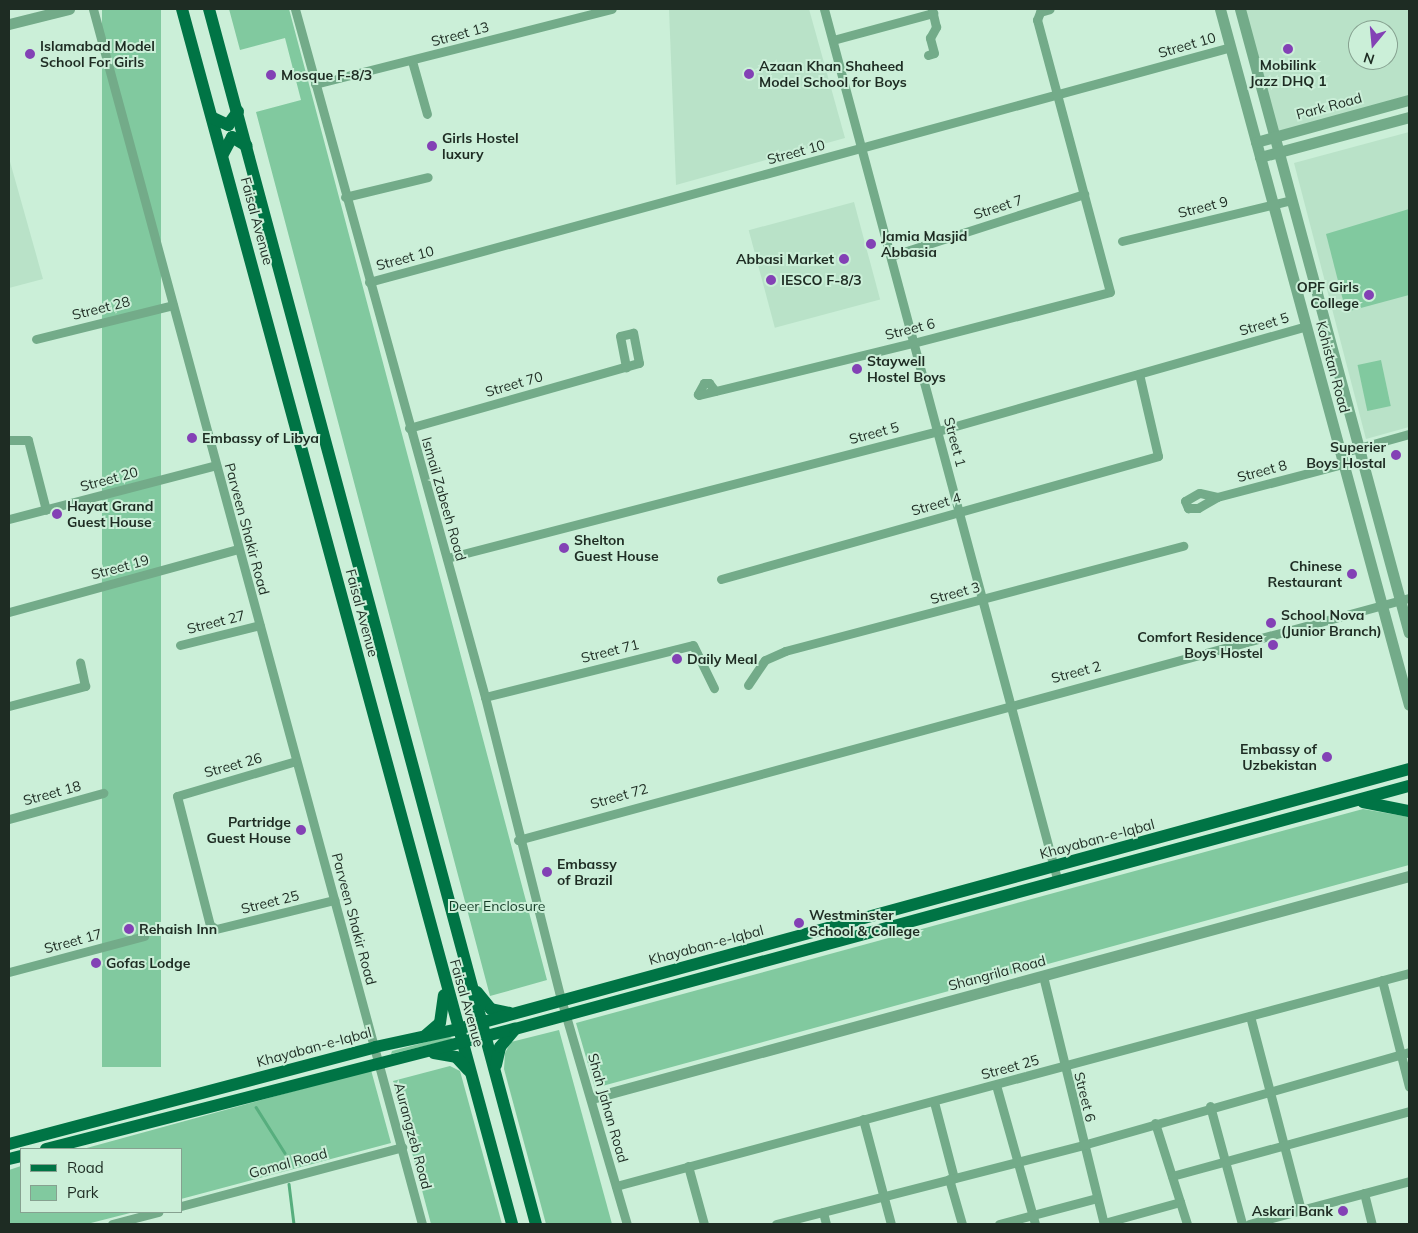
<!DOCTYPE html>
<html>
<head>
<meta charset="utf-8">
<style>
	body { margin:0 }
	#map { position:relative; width:1418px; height:1233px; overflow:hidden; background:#cbefd8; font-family:Mulish,sans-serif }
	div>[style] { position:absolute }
	.built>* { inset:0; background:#b9e2c8; transform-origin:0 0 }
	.green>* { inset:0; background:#81c99f; transform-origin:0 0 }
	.stream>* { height:2.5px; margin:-1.25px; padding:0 1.25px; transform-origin:1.25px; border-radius:1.25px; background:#57ae7e }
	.minor>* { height:9px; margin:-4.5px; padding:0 4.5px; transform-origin:4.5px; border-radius:4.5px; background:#73ab89 }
	.tertiary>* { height:11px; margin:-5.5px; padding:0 5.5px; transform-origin:5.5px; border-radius:5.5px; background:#73ab89 }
	.primary>* { height:12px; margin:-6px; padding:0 6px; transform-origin:6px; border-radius:6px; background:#007445 }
	.dots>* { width:14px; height:14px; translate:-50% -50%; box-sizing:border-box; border:2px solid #cbefd8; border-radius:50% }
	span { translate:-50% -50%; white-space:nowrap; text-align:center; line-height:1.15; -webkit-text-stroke:4px #cbefd8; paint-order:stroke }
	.street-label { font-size:14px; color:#1e2c23 }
	.poi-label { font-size:14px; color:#1e2c23; font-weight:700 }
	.left { translate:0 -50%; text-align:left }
	.right { translate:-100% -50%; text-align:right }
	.park-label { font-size:14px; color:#163c27 }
	.frame { position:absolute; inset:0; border:10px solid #1e2c23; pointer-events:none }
	.legend { position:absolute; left:20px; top:1148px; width:162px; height:65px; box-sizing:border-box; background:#cbefd8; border:1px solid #86a190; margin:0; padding:6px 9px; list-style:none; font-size:15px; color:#1e2c23 }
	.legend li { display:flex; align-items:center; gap:10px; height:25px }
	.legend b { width:25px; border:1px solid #86a190 }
	.north { position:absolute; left:1348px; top:20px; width:50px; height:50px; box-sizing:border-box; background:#cbefd8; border:1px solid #86a190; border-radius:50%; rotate:197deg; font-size:14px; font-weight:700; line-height:20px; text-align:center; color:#1e2c23 }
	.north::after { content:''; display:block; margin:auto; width:18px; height:22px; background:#8341b5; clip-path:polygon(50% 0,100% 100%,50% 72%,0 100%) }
</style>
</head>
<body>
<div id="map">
	<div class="built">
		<div style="clip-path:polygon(669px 9px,809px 9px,845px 138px,676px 185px)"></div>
		<div style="clip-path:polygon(evenodd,1240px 9px,1409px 9px,1409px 100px,1274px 137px,1240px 9px,1358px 30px,1388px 30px,1388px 60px,1358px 60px,1358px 30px)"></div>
		<div style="clip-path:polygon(1409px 132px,1409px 427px,1366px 439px,1294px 163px)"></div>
		<div style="clip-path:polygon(9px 158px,43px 279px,9px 288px)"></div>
		<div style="left:854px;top:202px;width:101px;height:109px;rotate:75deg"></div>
	</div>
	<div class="green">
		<div style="left:102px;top:9px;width:59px;height:1058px"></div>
		<div style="clip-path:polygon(229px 9px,289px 9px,547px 980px,490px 996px,256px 112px,301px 100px,285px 38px,240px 50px)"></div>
		<div style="clip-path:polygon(1409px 209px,1409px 295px,1346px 312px,1326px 234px)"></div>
		<div style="left:1381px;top:360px;width:47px;height:24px;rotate:78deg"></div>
		<div style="clip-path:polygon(1363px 809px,1409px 817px,1409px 865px,595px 1088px,576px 1023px)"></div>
		<div style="clip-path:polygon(559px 1030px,612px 1224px,546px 1224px,504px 1069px,505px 1053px,511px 1042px)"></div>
		<div style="clip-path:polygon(449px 1036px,453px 1039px,391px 1054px,392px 1051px)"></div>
		<div style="clip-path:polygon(450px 1066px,460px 1071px,502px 1224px,431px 1224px,393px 1081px)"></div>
		<div style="clip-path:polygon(371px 1070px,391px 1143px,181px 1199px,181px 1149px,83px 1149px)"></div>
		<div style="clip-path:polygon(21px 1166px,21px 1212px,134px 1212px,87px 1224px,9px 1224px,9px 1170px)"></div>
	</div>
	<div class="stream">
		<div style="left:256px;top:1107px;width:54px;rotate:57.8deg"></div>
		<div style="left:289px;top:1184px;width:40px;rotate:82.9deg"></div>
	</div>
	<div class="minor">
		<div style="left:93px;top:9px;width:1259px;rotate:74.85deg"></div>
		<div style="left:295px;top:9px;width:714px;rotate:74.56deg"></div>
		<div style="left:485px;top:697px;width:311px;rotate:75.9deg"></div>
		<div style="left:561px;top:999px;width:234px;rotate:73.7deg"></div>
		<div style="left:824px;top:9px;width:904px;rotate:75deg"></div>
		<div style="left:833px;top:40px;width:104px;rotate:-15.1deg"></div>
		<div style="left:928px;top:55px;width:6px;rotate:-18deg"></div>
		<div style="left:934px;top:53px;width:16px;rotate:-105deg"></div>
		<div style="left:930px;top:38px;width:13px;rotate:-61deg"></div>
		<div style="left:936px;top:27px;width:18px;rotate:-103deg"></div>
		<div style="left:412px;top:61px;width:55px;rotate:74.2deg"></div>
		<div style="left:315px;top:84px;width:306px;rotate:-14.2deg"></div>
		<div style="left:345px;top:197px;width:85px;rotate:-13.5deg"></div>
		<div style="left:1122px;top:241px;width:175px;rotate:-13.6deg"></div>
		<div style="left:891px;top:256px;width:203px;rotate:-17.8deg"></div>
		<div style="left:369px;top:282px;width:893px;rotate:-15.25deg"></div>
		<div style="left:36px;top:339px;width:141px;rotate:-13.9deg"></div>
		<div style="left:715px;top:391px;width:10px;rotate:-127deg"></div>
		<div style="left:709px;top:383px;width:5px;rotate:180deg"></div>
		<div style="left:704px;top:383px;width:13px;rotate:119deg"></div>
		<div style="left:698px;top:394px;width:1px;rotate:45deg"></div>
		<div style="left:699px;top:395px;width:220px;rotate:-13.7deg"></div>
		<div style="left:913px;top:343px;width:203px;rotate:-14.5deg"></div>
		<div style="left:1110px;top:292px;width:282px;rotate:-105deg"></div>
		<div style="left:1037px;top:20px;width:9px;rotate:-69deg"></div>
		<div style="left:1040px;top:12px;width:10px;rotate:-17deg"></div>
		<div style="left:409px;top:428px;width:239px;rotate:-15.8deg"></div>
		<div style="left:639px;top:363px;width:31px;rotate:-101deg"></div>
		<div style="left:633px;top:333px;width:13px;rotate:167deg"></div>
		<div style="left:620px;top:336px;width:32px;rotate:79deg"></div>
		<div style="left:9px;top:440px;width:19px"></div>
		<div style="left:28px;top:440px;width:72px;rotate:75.6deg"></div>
		<div style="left:1341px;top:453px;width:71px;rotate:-15.6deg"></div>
		<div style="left:1217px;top:497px;width:18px;rotate:-167deg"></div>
		<div style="left:1199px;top:493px;width:16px;rotate:150deg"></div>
		<div style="left:1185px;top:501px;width:8px;rotate:67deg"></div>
		<div style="left:1188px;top:508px;width:10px"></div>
		<div style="left:1198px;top:508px;width:22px;rotate:-30deg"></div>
		<div style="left:1217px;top:497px;width:130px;rotate:-14.7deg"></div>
		<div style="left:9px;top:519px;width:214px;rotate:-14.6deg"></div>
		<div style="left:447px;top:558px;width:507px;rotate:-14.5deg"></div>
		<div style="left:938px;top:431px;width:383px;rotate:-15.9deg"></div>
		<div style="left:721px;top:579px;width:454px;rotate:-15.7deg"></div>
		<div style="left:1158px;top:456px;width:84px;rotate:-103deg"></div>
		<div style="left:9px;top:612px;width:238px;rotate:-15.4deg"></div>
		<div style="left:180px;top:645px;width:82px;rotate:-14deg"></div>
		<div style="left:748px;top:685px;width:30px;rotate:-56deg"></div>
		<div style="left:765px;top:660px;width:22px;rotate:-24deg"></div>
		<div style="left:785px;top:651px;width:412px;rotate:-14.8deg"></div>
		<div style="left:485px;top:697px;width:214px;rotate:-14deg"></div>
		<div style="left:693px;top:645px;width:48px;rotate:64deg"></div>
		<div style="left:9px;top:706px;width:79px;rotate:-14.7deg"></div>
		<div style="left:85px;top:686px;width:24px;rotate:-102deg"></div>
		<div style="left:296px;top:761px;width:124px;rotate:163.6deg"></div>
		<div style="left:177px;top:796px;width:133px;rotate:75.7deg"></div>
		<div style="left:210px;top:925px;width:7px;rotate:34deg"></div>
		<div style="left:216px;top:929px;width:122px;rotate:-13.8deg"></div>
		<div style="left:9px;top:819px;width:98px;rotate:-15.5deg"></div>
		<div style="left:518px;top:840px;width:923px;rotate:-15.2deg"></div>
		<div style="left:9px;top:972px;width:140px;rotate:-14.9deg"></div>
		<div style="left:1043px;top:976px;width:255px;rotate:76.2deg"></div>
		<div style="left:1382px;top:980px;width:110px;rotate:75.8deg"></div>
		<div style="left:1250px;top:1016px;width:201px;rotate:75.3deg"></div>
		<div style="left:996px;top:1085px;width:144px;rotate:74.3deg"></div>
		<div style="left:934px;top:1102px;width:79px;rotate:75.3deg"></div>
		<div style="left:1210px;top:1106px;width:122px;rotate:74.8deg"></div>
		<div style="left:863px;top:1119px;width:109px;rotate:75.1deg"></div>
		<div style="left:1155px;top:1123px;width:106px;rotate:72.4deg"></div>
		<div style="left:688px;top:1166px;width:60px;rotate:74.6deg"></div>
		<div style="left:1172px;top:1176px;width:246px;rotate:-15.3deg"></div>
		<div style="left:949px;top:1179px;width:47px;rotate:73.9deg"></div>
		<div style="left:616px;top:1186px;width:821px;rotate:-15.03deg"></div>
		<div style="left:1364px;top:1193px;width:32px;rotate:76deg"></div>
		<div style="left:181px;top:1206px;width:229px;rotate:-14.9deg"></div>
		<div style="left:823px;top:1212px;width:12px;rotate:76deg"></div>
		<div style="left:1104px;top:1223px;width:79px;rotate:-15.4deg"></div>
		<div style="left:112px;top:1224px;width:48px;rotate:-14.6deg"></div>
		<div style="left:776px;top:1224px;width:317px;rotate:-14.4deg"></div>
		<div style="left:1083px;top:1145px;width:339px;rotate:-15.9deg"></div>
		<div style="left:999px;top:1224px;width:101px;rotate:-14.9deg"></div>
		<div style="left:1249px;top:1224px;width:166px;rotate:-15deg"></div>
	</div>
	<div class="tertiary">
		<div style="left:1220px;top:9px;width:721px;rotate:74.81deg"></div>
		<div style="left:1240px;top:9px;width:646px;rotate:74.85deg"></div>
		<div style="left:9px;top:24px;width:62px;rotate:-14deg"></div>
		<div style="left:1256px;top:142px;width:159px;rotate:-15.4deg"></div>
		<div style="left:1260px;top:157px;width:154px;rotate:-15deg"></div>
		<div style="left:592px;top:1098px;width:847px;rotate:-15.2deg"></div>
	</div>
	<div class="primary">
		<div style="left:182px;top:9px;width:1259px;rotate:74.8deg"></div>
		<div style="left:209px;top:9px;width:1258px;rotate:74.94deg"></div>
		<div style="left:213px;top:118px;width:17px;rotate:25deg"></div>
		<div style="left:228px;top:125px;width:17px;rotate:-54deg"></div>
		<div style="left:223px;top:154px;width:19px;rotate:-62deg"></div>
		<div style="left:232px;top:137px;width:17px;rotate:31deg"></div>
		<div style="left:1363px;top:802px;width:47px;rotate:11.1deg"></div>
		<div style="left:477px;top:992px;width:22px;rotate:51deg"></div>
		<div style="left:491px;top:1009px;width:19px;rotate:12deg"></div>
		<div style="left:426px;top:1035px;width:18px;rotate:-41deg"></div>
		<div style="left:440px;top:1023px;width:28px;rotate:-82deg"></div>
		<div style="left:434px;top:1053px;width:22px;rotate:10deg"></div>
		<div style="left:456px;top:1057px;width:18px;rotate:47deg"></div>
		<div style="left:496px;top:1065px;width:18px;rotate:-77deg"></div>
		<div style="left:500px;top:1047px;width:23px;rotate:-50deg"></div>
		<div style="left:9px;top:1144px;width:379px;rotate:-14.8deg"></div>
		<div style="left:375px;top:1047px;width:85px;rotate:-12.2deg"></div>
		<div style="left:458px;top:1029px;width:986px;rotate:-15.29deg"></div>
		<div style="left:46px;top:1149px;width:484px;rotate:-14.4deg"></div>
		<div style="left:515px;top:1029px;width:926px;rotate:-15.21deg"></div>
		<div style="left:9px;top:1159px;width:12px;rotate:-14deg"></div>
	</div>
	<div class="dots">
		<div style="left:1288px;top:49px;background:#8341b5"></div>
		<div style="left:30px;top:54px;background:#8341b5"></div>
		<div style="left:749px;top:74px;background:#8341b5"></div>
		<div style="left:271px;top:75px;background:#8341b5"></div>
		<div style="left:432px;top:146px;background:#8341b5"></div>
		<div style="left:871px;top:244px;background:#8341b5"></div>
		<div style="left:844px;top:259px;background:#8341b5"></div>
		<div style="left:771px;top:280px;background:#8341b5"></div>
		<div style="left:1369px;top:295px;background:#8341b5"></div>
		<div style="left:857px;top:369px;background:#8341b5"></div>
		<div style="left:192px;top:438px;background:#8341b5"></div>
		<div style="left:1396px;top:455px;background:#8341b5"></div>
		<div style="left:57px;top:514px;background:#8341b5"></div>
		<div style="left:564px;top:548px;background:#8341b5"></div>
		<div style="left:1352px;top:574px;background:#8341b5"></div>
		<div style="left:1271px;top:623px;background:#8341b5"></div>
		<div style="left:1273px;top:645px;background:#8341b5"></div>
		<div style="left:677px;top:659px;background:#8341b5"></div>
		<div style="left:1327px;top:757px;background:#8341b5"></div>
		<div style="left:301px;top:830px;background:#8341b5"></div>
		<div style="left:547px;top:872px;background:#8341b5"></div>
		<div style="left:799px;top:923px;background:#8341b5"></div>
		<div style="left:129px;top:929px;background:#8341b5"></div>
		<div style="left:96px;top:963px;background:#8341b5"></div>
		<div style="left:1343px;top:1211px;background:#8341b5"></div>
	</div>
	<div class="street-label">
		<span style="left:460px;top:34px;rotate:-15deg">Street 13</span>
		<span style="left:1187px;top:45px;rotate:-16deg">Street 10</span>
		<span style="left:1329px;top:106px;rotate:-15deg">Park Road</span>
		<span style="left:796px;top:152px;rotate:-15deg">Street 10</span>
		<span style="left:998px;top:207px;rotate:-18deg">Street 7</span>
		<span style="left:1203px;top:207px;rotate:-14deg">Street 9</span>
		<span style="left:257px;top:221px;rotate:75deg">Faisal Avenue</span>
		<span style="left:405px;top:258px;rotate:-15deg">Street 10</span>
		<span style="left:101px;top:308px;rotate:-14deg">Street 28</span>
		<span style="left:1264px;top:324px;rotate:-16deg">Street 5</span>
		<span style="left:910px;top:329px;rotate:-14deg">Street 6</span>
		<span style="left:1333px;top:367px;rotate:75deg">Kohistan Road</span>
		<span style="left:514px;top:384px;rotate:-16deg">Street 70</span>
		<span style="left:874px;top:433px;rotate:-15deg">Street 5</span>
		<span style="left:955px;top:442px;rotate:75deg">Street 1</span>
		<span style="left:1262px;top:471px;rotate:-15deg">Street 8</span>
		<span style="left:109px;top:479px;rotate:-15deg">Street 20</span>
		<span style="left:444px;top:499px;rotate:74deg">Ismail Zabeeh Road</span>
		<span style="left:936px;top:504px;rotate:-16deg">Street 4</span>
		<span style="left:247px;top:529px;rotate:75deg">Parveen Shakir Road</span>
		<span style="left:120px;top:567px;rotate:-15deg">Street 19</span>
		<span style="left:955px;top:593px;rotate:-15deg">Street 3</span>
		<span style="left:362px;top:613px;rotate:75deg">Faisal Avenue</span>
		<span style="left:216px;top:622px;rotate:-14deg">Street 27</span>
		<span style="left:610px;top:651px;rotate:-14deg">Street 71</span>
		<span style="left:1076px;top:672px;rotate:-15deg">Street 2</span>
		<span style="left:233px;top:765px;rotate:-15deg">Street 26</span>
		<span style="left:52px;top:793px;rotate:-15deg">Street 18</span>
		<span style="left:619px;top:796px;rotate:-16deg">Street 72</span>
		<span style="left:1097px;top:839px;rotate:-15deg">Khayaban-e-Iqbal</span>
		<span style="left:270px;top:902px;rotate:-14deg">Street 25</span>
		<span style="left:354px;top:919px;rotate:75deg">Parveen Shakir Road</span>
		<span style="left:73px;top:941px;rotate:-15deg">Street 17</span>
		<span style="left:706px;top:945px;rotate:-15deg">Khayaban-e-Iqbal</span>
		<span style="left:997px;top:973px;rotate:-15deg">Shangrila Road</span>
		<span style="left:467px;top:1003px;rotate:74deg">Faisal Avenue</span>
		<span style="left:314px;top:1047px;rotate:-15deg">Khayaban-e-Iqbal</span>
		<span style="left:1010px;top:1067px;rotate:-15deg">Street 25</span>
		<span style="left:1085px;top:1097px;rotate:76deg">Street 6</span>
		<span style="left:608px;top:1108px;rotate:74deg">Shah Jahan Road</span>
		<span style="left:413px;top:1136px;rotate:75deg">Aurangzeb Road</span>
		<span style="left:288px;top:1163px;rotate:-15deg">Gomal Road</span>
	</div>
	<div class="poi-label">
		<span class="left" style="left:40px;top:54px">Islamabad Model<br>School For Girls</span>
		<span style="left:1288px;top:73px">Mobilink<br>Jazz DHQ 1</span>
		<span class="left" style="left:759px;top:74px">Azaan Khan Shaheed<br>Model School for Boys</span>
		<span class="left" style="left:281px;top:75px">Mosque F-8/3</span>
		<span class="left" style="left:442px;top:146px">Girls Hostel<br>luxury</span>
		<span class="left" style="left:881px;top:244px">Jamia Masjid<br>Abbasia</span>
		<span class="right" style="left:834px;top:259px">Abbasi Market</span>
		<span class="left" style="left:781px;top:280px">IESCO F-8/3</span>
		<span class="right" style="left:1359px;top:295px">OPF Girls<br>College</span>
		<span class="left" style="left:867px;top:369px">Staywell<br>Hostel Boys</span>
		<span class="left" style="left:202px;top:438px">Embassy of Libya</span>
		<span class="right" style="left:1386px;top:455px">Superier<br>Boys Hostal</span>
		<span class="left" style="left:67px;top:514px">Hayat Grand<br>Guest House</span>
		<span class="left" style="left:574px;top:548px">Shelton<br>Guest House</span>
		<span class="right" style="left:1342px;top:574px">Chinese<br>Restaurant</span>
		<span class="left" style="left:1281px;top:623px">School Nova<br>(Junior Branch)</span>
		<span class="right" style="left:1263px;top:645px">Comfort Residence<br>Boys Hostel</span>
		<span class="left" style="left:687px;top:659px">Daily Meal</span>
		<span class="right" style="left:1317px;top:757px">Embassy of<br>Uzbekistan</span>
		<span class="right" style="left:291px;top:830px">Partridge<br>Guest House</span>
		<span class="left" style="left:557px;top:872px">Embassy<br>of Brazil</span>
		<span class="left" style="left:809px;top:923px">Westminster<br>School &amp; College</span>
		<span class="left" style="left:139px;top:929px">Rehaish Inn</span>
		<span class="left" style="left:106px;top:963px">Gofas Lodge</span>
		<span class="right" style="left:1333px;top:1211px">Askari Bank</span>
	</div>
	<div class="park-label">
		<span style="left:497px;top:906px">Deer Enclosure</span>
	</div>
	<div class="frame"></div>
	<ul class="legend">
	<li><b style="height:6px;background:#007445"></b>Road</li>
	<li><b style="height:14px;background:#81c99f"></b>Park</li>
	</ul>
	<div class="north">N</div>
</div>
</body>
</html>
